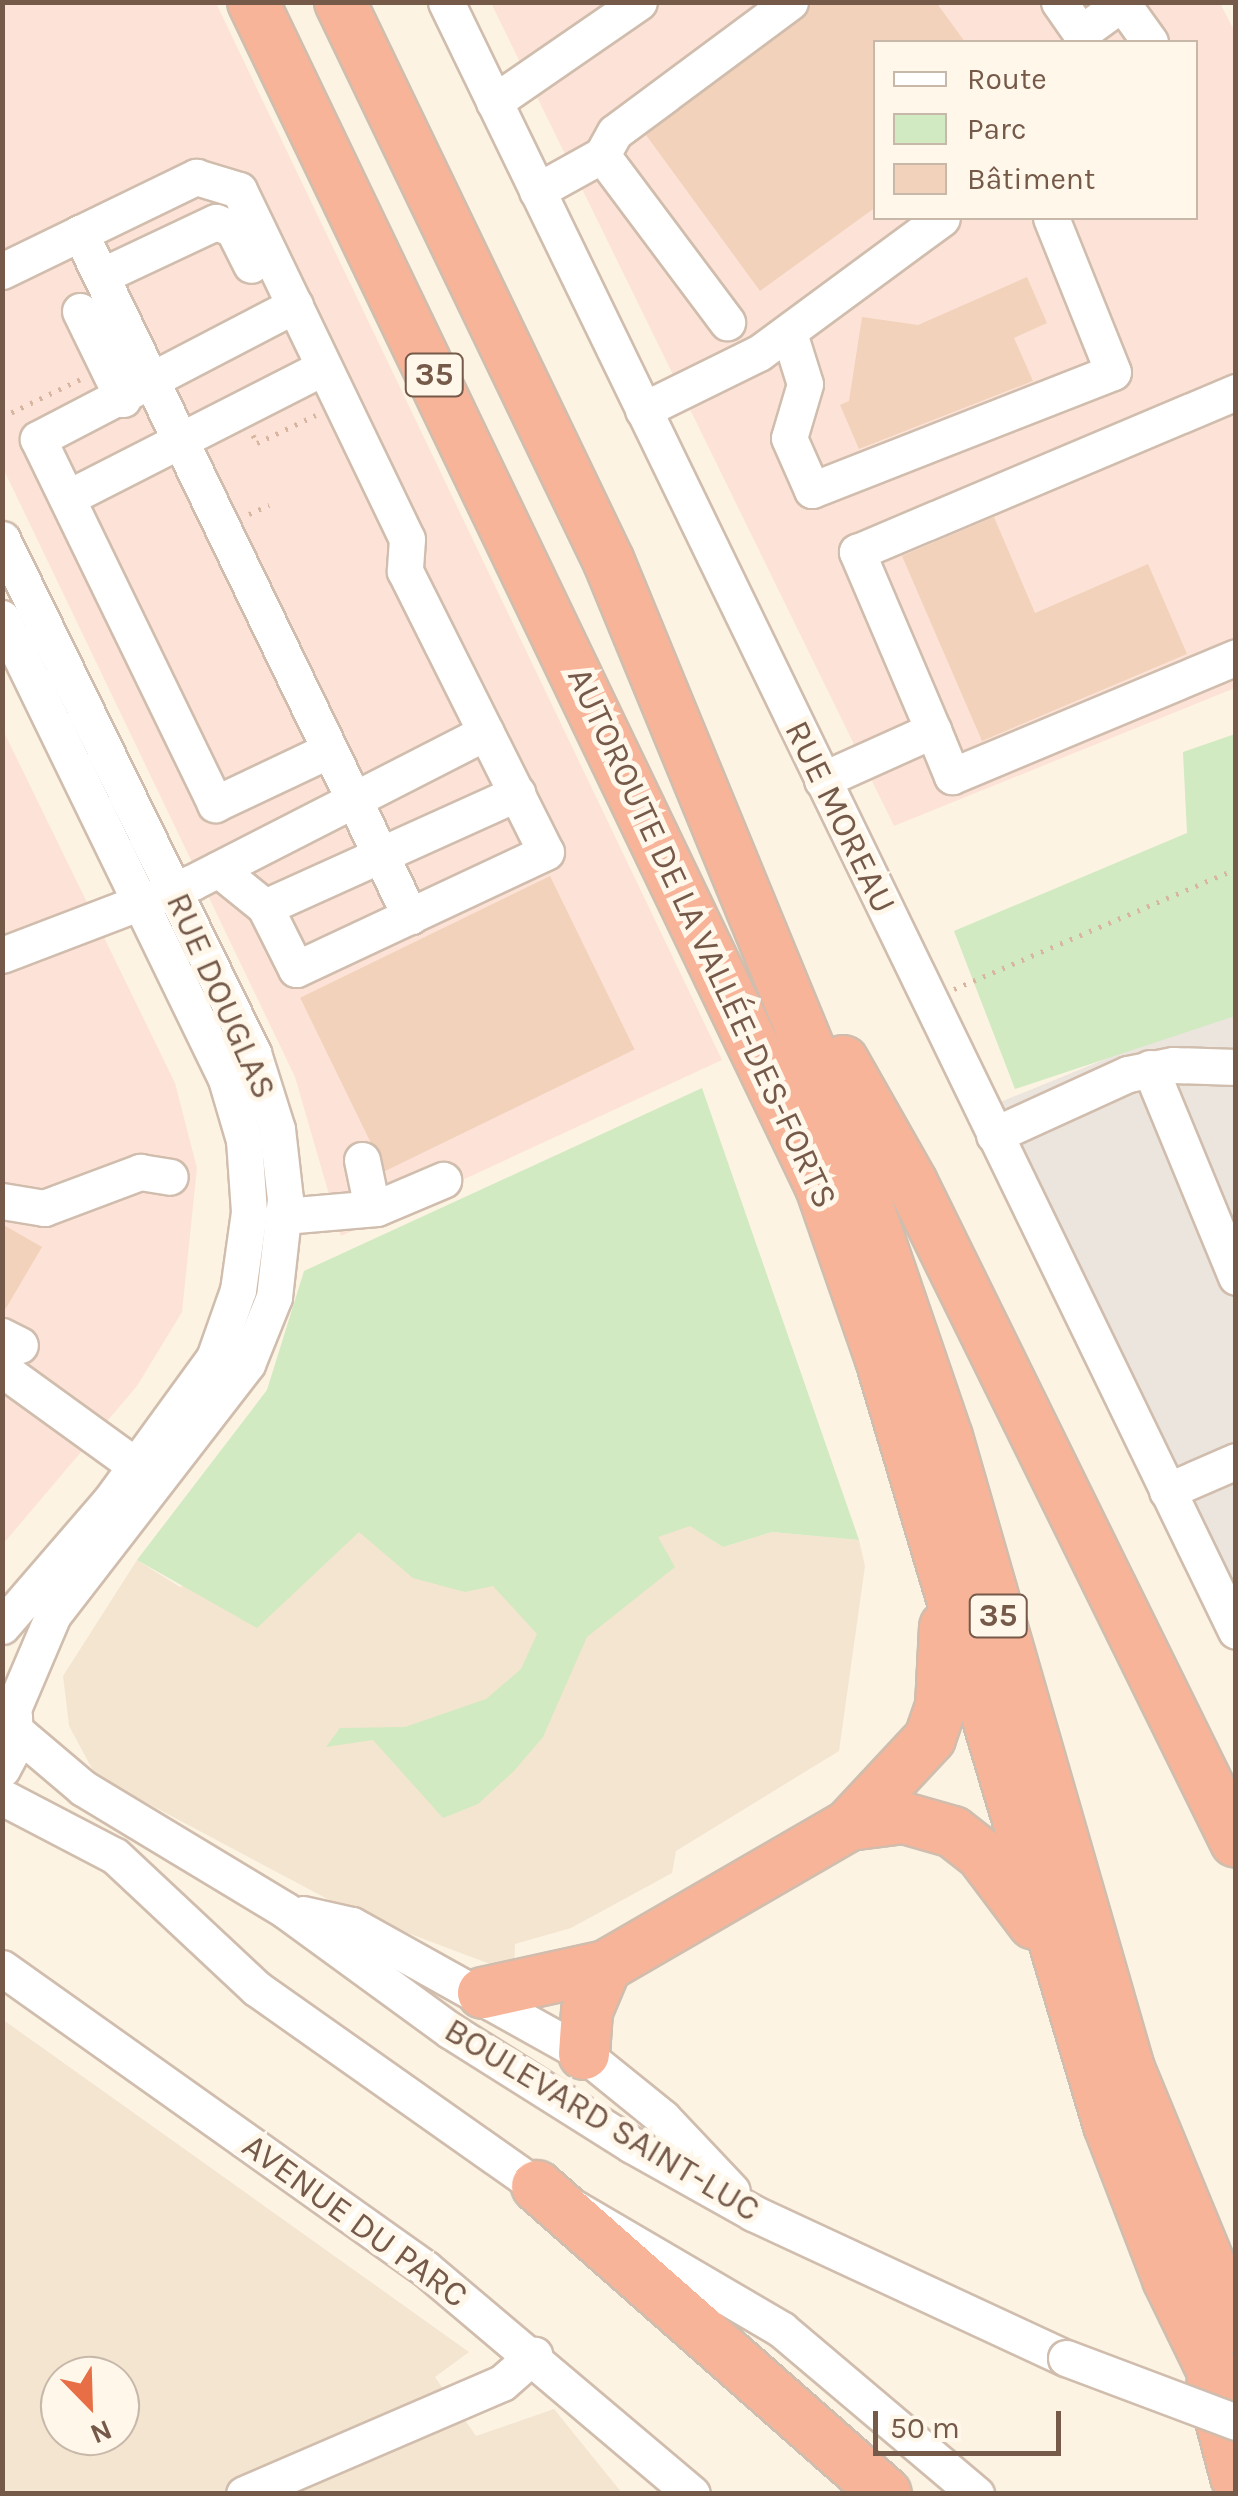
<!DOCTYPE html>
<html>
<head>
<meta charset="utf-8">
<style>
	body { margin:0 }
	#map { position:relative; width:1238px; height:2496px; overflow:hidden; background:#fcf3e3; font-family:Karla,sans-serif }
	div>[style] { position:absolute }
	.residential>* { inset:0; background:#f4e5d1 }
	.commercial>* { inset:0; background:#fde3d7 }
	.industrial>* { inset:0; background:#ece5de }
	.green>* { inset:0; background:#d1eac1 }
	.building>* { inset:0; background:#f2d2ba; transform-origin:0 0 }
	.path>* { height:5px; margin-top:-2.5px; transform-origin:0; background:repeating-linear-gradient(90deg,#d7b59e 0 2.5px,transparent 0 10.5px) }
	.roads { filter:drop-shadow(2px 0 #d0bdad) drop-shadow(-2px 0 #d0bdad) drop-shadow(0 2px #d0bdad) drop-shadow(0 -2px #d0bdad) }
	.minor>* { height:35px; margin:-17.5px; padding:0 17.5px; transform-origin:17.5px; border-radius:17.5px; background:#fff }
	.highway>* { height:50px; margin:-25px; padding:0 25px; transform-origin:25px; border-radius:25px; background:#f8b499 }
	.bridges { filter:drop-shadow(2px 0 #d0bdad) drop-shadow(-2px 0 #d0bdad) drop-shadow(0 2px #d0bdad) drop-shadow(0 -2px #d0bdad) }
	.minor-bridge>* { height:35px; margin:-17.5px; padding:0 17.5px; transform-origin:17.5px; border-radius:17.5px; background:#fff }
	span { translate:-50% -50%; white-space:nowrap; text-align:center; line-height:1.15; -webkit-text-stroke:10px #fff7ea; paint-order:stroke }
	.shield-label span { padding:2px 8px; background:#fff7ea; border:2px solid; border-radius:8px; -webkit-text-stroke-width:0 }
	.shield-label { font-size:32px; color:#755949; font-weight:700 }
	.street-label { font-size:35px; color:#755949 }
	.frame { position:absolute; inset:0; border:5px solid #755949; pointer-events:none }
	.legend { position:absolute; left:873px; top:40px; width:325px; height:180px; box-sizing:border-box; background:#fff7ea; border:2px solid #c8b8aa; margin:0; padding:12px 18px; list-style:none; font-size:30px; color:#755949 }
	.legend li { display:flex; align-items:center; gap:20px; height:50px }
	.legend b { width:50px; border:2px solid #c8b8aa }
	.north { position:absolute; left:40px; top:2356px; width:100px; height:100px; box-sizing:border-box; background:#fff7ea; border:2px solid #c8b8aa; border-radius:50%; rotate:157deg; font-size:28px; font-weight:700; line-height:40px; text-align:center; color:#755949 }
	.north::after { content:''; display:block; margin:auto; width:35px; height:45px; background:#e86e46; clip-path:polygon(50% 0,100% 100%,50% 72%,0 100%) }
	.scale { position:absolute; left:873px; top:2411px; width:188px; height:45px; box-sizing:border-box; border:5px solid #755949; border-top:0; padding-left:12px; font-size:30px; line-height:35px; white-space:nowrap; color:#755949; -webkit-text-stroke:8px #fff7ea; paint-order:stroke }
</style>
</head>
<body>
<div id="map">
	<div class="residential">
		<div style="clip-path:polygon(566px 1444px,723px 1547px,772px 1532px,859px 1540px,865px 1566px,839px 1751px,676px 1851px,672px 1873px,571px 1928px,515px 1944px,514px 1973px,352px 1912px,96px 1776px,69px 1726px,63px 1676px,137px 1560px,180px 1587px)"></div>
		<div style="clip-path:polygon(evenodd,2px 2019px,469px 2352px,435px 2377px,476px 2436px,554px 2409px,622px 2493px,3px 2493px,2px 2019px,60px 2376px,120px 2376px,120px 2436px,60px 2436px,60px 2376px)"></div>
	</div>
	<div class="commercial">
		<div style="clip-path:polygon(3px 3px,216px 3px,722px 1060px,341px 1236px,295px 1077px,3px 468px)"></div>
		<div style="clip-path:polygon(evenodd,491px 3px,1220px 3px,1236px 34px,1235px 688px,894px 826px,491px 3px,876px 42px,1196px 42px,1196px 218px,876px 218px,876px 42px)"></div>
		<div style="clip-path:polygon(2px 728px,175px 1083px,197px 1168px,182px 1312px,137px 1386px,3px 1544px)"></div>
	</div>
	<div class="industrial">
		<div style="clip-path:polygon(1235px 1006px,1235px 1593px,998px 1103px)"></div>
	</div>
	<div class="green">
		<div style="clip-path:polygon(1235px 734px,1235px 1016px,1015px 1089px,954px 931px,1187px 833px,1183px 752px)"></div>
		<div style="clip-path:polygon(702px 1088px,859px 1540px,772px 1532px,723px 1547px,690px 1526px,658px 1537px,675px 1567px,587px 1637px,543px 1737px,514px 1771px,478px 1804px,443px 1818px,373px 1740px,326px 1747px,340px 1728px,405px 1727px,486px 1699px,521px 1669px,537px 1634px,493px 1586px,465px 1592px,413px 1578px,359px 1532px,257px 1628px,137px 1560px,267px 1390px,304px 1271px)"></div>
	</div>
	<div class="building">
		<div style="clip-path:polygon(815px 2px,936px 2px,965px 42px,876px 42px,876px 207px,760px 291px,646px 135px)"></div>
		<div style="clip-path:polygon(1027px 277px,1047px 323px,1014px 338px,1033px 381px,859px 449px,840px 405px,849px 401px,862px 317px,918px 325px)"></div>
		<div style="clip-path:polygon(994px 517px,1035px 613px,1148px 564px,1187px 654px,982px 741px,902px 556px)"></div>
		<div style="left:550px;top:876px;width:193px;height:278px;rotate:64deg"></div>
		<div style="clip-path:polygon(2px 1224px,42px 1247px,2px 1315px)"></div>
	</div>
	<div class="path">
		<div style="left:2px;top:417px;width:88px;rotate:-25.7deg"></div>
		<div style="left:253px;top:435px;width:9px;rotate:63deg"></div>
		<div style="left:257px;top:443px;width:65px;rotate:-25.4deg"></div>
		<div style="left:249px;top:514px;width:22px;rotate:-24deg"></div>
		<div style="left:954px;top:989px;width:306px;rotate:-23.1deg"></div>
	</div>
	<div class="roads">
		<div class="minor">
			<div style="left:446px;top:2px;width:1810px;rotate:64.13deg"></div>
			<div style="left:1059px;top:2px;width:38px;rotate:55deg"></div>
			<div style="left:1081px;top:33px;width:51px;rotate:-36.2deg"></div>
			<div style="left:1122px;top:3px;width:48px;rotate:54.3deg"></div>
			<div style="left:494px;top:102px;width:176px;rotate:-34.6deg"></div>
			<div style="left:602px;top:155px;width:26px;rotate:-61deg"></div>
			<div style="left:615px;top:132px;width:218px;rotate:-36.6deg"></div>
			<div style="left:537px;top:191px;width:74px;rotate:-29deg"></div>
			<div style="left:602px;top:155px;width:209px;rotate:53.2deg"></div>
			<div style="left:80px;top:233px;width:759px;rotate:64.21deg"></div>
			<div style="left:2px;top:271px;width:216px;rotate:-25.9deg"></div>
			<div style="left:196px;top:177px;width:45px;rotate:16.8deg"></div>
			<div style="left:239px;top:190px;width:387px;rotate:64.3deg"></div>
			<div style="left:407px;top:539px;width:32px;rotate:94deg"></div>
			<div style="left:405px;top:571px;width:314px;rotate:63.4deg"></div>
			<div style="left:546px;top:852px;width:276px;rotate:154.9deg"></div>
			<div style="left:296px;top:969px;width:69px;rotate:-116.6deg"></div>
			<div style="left:265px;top:907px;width:60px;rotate:-141deg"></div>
			<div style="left:101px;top:276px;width:127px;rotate:-25.2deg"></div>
			<div style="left:216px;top:222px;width:18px;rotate:22deg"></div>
			<div style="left:233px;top:229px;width:40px;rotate:63.4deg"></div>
			<div style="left:295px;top:305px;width:290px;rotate:152.5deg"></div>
			<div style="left:38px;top:439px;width:406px;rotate:64.1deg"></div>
			<div style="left:215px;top:804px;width:126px;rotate:-25.3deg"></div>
			<div style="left:80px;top:311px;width:98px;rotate:64deg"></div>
			<div style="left:789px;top:333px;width:53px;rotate:72.6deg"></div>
			<div style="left:805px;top:384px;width:56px;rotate:106.5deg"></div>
			<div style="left:789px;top:438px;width:57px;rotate:66.1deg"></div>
			<div style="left:812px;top:490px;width:323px;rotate:-21.4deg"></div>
			<div style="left:1113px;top:372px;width:166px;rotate:-111.9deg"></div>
			<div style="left:643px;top:410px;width:129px;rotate:-26.2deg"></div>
			<div style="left:759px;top:353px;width:227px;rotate:-36.4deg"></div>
			<div style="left:67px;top:498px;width:288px;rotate:-27deg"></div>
			<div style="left:2px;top:539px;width:572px;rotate:63.97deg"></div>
			<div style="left:253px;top:1053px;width:80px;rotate:72.5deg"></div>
			<div style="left:277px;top:1129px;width:70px;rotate:83.5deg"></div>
			<div style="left:285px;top:1199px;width:99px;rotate:96.4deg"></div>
			<div style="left:274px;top:1297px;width:72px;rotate:111.9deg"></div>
			<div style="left:247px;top:1364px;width:317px;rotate:127.7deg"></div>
			<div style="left:53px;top:1615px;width:102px;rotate:113.1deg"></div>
			<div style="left:2px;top:618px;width:513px;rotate:64.08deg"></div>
			<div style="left:226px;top:1079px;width:64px;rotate:73.6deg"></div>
			<div style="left:244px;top:1140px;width:72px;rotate:86deg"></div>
			<div style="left:249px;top:1212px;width:79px;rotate:98deg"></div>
			<div style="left:238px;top:1290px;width:72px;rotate:109.4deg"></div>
			<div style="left:214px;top:1358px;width:177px;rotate:126deg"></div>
			<div style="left:110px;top:1501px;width:165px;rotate:130.8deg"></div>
			<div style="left:933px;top:730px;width:50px;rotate:67.6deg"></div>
			<div style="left:952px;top:776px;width:308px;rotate:-22.7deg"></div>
			<div style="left:822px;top:780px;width:122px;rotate:-24.2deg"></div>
			<div style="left:933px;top:730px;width:194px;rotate:-113.1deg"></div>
			<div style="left:857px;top:552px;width:411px;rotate:-22.9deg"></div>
			<div style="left:265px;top:907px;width:277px;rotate:-24.3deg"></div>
			<div style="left:2px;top:955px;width:204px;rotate:-20.9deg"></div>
			<div style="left:193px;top:882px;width:329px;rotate:-27.1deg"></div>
			<div style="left:1150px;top:1068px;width:226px;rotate:67.6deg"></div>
			<div style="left:994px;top:1135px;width:147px;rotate:-24.5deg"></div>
			<div style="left:1128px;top:1074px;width:46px;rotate:-11.3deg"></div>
			<div style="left:1173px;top:1065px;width:63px;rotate:1.8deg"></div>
			<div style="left:362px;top:1160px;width:49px;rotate:78.2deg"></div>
			<div style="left:2px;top:1201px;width:43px;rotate:9.5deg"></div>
			<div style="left:44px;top:1208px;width:103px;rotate:-20.6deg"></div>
			<div style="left:140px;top:1172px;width:30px;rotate:9deg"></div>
			<div style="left:284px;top:1216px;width:93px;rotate:-4.9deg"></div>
			<div style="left:377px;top:1208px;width:72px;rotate:-23deg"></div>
			<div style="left:2px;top:1336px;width:20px;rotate:27deg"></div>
			<div style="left:2px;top:1369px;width:188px;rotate:35.9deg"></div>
			<div style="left:1167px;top:1491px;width:75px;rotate:-23.5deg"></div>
			<div style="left:17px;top:1732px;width:87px;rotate:40.3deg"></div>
			<div style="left:83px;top:1788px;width:236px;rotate:31.1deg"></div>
			<div style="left:285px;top:1910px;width:205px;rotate:36.1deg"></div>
			<div style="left:451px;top:2031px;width:214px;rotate:32.2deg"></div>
			<div style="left:632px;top:2145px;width:139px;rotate:29.3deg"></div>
			<div style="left:753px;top:2213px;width:345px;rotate:24.9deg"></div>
			<div style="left:2px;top:1769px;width:27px;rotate:-62deg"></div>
			<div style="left:15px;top:1745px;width:30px;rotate:-92deg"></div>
			<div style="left:2px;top:1797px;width:127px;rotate:27.6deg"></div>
			<div style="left:115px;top:1856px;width:193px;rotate:43.1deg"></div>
			<div style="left:256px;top:1988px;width:344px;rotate:35.2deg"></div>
			<div style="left:537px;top:2186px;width:284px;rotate:30.4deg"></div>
			<div style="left:782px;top:2330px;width:254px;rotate:40.2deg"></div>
			<div style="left:303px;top:1914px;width:50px;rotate:12.7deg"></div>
			<div style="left:352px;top:1925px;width:265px;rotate:29.1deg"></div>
			<div style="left:584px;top:2054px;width:102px;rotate:39deg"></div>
			<div style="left:663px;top:2118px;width:100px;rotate:46.6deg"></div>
			<div style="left:2px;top:1968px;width:520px;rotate:35.37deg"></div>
			<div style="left:426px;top:2269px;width:348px;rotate:40.2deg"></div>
			<div style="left:244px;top:2494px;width:281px;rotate:-23.3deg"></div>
			<div style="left:502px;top:2383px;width:43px;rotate:-41.2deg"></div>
		</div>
		<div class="highway">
			<div style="left:253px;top:2px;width:1314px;rotate:64.39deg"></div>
			<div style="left:821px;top:1187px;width:179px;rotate:70.8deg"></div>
			<div style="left:880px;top:1356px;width:802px;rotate:73.42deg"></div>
			<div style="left:1109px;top:2125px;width:165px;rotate:69deg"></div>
			<div style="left:1168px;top:2279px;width:156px;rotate:64.1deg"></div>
			<div style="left:340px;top:2px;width:621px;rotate:64.34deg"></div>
			<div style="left:609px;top:562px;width:602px;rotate:67.65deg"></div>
			<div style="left:838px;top:1119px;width:336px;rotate:71.1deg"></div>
			<div style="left:947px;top:1437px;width:658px;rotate:73.93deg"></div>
			<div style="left:1129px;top:2069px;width:280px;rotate:67.6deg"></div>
			<div style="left:843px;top:1061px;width:140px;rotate:60.5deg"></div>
			<div style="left:912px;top:1183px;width:734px;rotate:63.82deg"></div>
			<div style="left:849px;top:1825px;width:55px;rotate:-7.3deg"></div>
			<div style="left:904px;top:1818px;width:51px;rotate:15.9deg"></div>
			<div style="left:953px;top:1832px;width:37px;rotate:38deg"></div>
			<div style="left:982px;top:1855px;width:86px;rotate:53deg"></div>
			<div style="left:483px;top:1993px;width:126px;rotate:-12.4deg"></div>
			<div style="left:606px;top:1966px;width:281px;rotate:-30.1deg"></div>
			<div style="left:849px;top:1825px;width:119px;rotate:-47deg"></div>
			<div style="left:930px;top:1738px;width:34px;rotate:-71deg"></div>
			<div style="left:941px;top:1706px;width:79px;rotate:-87.1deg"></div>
			<div style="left:584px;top:2054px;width:43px;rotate:-86deg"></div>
			<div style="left:587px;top:2011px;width:49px;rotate:-67.1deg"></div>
			<div style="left:537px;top:2186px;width:465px;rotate:41.4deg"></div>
			<div style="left:1212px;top:2386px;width:94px;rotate:75.2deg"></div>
		</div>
	</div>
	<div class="bridges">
		<div class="minor-bridge">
			<div style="left:1066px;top:2358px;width:182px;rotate:20.6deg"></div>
		</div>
	</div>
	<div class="shield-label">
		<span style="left:434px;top:375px">35</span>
		<span style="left:998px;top:1616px">35</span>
	</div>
	<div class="street-label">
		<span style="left:840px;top:817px;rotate:64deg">RUE MOREAU</span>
		<span style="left:702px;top:938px;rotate:65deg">AUTOROUTE DE LA VALLÉE-DES-FORTS</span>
		<span style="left:221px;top:996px;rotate:66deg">RUE DOUGLAS</span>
		<span style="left:602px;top:2120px;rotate:31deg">BOULEVARD SAINT-LUC</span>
		<span style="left:355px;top:2221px;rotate:36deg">AVENUE DU PARC</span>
	</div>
	<div class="frame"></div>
	<ul class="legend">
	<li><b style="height:12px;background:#fff"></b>Route</li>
	<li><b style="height:28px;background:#d1eac1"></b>Parc</li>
	<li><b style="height:28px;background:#f2d2ba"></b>Bâtiment</li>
	</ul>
	<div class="north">N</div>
	<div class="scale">50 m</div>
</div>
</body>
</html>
